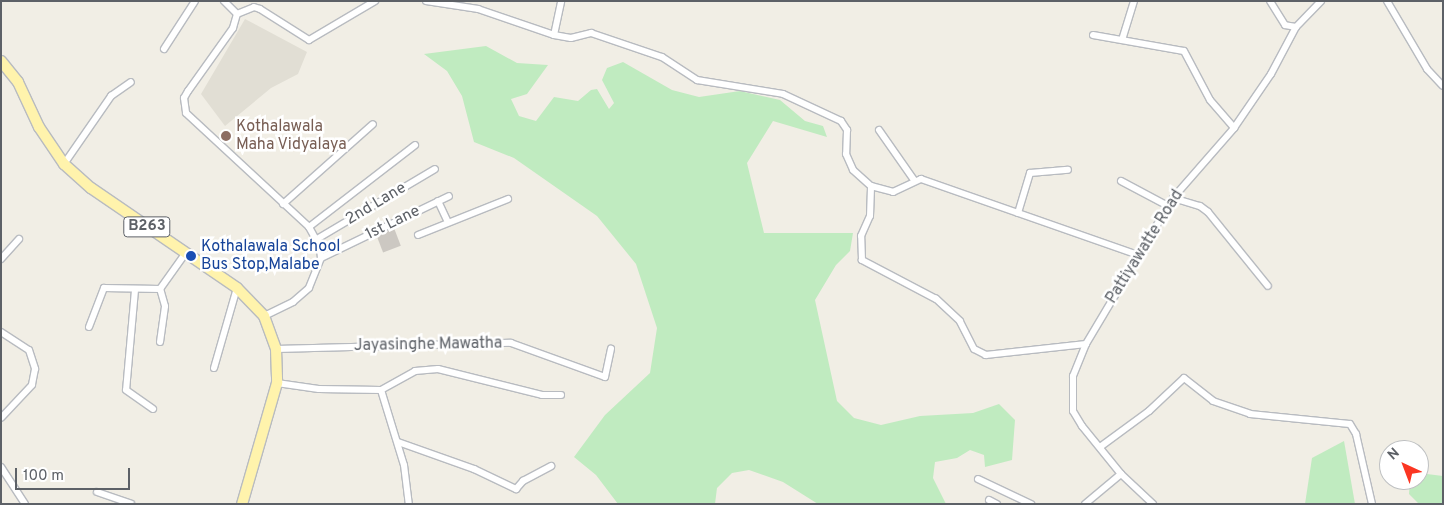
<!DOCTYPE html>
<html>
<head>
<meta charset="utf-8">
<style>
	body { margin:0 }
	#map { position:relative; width:1444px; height:505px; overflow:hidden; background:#f1eee5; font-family:Overpass,sans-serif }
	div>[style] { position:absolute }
	.education>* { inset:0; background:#e1ded4 }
	.green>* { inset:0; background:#c0ebc0 }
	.building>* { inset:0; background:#ccc8c2; transform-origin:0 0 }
	.roads { filter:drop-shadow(1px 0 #b8bbc0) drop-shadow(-1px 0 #b8bbc0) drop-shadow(0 1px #b8bbc0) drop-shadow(0 -1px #b8bbc0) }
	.street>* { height:6px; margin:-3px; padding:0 3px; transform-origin:3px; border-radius:3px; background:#fff }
	.primary>* { height:10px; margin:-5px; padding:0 5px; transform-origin:5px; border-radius:5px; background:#fff3ac }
	.dots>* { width:14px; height:14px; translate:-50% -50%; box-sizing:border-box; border:2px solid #fff; border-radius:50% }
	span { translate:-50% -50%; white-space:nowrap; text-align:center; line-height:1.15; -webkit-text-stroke:5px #fff; paint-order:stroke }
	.shield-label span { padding:1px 4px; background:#fff; border:1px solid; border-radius:4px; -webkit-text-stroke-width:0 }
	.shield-label { font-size:15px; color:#5d6167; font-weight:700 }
	.education-label { font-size:16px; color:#785e54 }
	.left { translate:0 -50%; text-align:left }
	.street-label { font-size:16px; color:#5d6167 }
	.transit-label { font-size:16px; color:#164399 }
	.frame { position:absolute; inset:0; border:2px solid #5d6167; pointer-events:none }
	.north { position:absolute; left:1379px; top:440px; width:50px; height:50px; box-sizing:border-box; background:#fff; border:1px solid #bec0c2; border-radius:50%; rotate:317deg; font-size:14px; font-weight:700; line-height:20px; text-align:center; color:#5d6167 }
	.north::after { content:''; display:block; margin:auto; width:18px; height:22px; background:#fb3622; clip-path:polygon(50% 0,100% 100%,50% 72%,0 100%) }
	.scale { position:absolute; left:15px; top:468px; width:115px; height:22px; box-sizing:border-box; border:2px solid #5d6167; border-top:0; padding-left:6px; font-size:15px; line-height:18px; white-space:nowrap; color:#5d6167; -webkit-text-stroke:4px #fff; paint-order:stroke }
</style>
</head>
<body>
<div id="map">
	<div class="education">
		<div style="clip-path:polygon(245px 19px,307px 52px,298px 74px,271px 88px,225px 126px,201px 94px)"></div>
	</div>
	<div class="green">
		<div style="clip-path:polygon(486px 46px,517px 63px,548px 65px,527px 94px,511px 99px,519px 116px,536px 121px,554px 97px,578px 101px,591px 90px,597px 89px,609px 109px,614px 103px,602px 80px,607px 68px,623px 62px,672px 90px,699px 97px,740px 91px,780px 100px,805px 121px,823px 126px,827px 137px,773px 121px,747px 163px,764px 233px,853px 233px,850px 251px,836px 265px,815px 300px,837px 401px,854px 418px,881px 425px,920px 416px,973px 413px,999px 404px,1015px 420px,1012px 460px,985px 467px,984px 455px,970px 450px,957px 458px,935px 462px,933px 478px,946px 504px,818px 504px,783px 482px,749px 470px,732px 473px,717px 488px,715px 504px,618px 504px,596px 475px,574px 457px,605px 415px,650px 373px,657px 328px,636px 264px,597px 216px,514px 158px,474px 142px,462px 96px,447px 71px,424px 54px)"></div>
		<div style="clip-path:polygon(1344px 441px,1355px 504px,1305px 504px,1312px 458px)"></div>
		<div style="clip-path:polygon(1419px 473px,1443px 476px,1443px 504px,1419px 504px,1409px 494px,1410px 480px,1419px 480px)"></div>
	</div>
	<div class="building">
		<div style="left:394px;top:228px;width:19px;height:19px;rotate:69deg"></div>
	</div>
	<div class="roads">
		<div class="street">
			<div style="left:224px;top:1px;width:18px;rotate:45deg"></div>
			<div style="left:237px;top:14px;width:15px;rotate:106deg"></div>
			<div style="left:233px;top:28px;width:77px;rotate:125.5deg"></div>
			<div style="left:188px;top:91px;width:8px;rotate:120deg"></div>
			<div style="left:184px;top:98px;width:15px;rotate:82deg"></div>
			<div style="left:186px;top:113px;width:168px;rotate:42.8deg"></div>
			<div style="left:309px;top:227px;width:23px;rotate:61deg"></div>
			<div style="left:320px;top:247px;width:11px;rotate:85deg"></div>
			<div style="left:321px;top:258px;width:32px;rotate:112deg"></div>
			<div style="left:309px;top:288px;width:21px;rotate:139deg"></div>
			<div style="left:293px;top:302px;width:32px;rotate:154deg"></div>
			<div style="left:426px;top:1px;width:53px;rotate:8.7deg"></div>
			<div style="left:478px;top:9px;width:80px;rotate:18.9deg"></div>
			<div style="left:554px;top:35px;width:17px;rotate:10deg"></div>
			<div style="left:571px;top:38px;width:21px;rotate:-14deg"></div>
			<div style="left:591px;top:33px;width:75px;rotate:18.7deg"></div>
			<div style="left:662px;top:57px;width:42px;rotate:33.3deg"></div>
			<div style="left:697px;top:80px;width:87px;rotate:9.2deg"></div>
			<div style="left:783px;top:94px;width:64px;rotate:25deg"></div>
			<div style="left:841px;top:121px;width:11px;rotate:56deg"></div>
			<div style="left:847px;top:130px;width:24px;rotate:92deg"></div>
			<div style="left:846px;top:154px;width:17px;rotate:66deg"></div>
			<div style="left:853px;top:170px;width:24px;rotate:42deg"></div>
			<div style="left:1387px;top:1px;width:79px;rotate:59.5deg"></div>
			<div style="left:1427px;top:69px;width:23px;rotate:47deg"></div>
			<div style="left:237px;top:14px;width:18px;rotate:-22deg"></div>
			<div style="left:254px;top:7px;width:6px;rotate:18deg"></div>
			<div style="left:260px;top:9px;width:58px;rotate:32.3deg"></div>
			<div style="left:309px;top:40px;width:77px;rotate:-30.6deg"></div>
			<div style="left:1296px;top:27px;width:36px;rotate:-46deg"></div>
			<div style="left:554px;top:35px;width:35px;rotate:-78deg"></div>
			<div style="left:1093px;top:35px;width:92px;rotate:10deg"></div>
			<div style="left:1184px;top:51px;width:55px;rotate:62deg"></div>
			<div style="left:1210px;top:100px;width:37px;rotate:49deg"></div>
			<div style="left:1122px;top:40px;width:41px;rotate:-72.9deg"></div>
			<div style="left:164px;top:49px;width:57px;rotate:-57.1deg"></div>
			<div style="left:879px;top:130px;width:61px;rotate:55deg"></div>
			<div style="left:64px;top:164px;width:83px;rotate:-55.3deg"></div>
			<div style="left:111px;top:96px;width:24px;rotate:-35deg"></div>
			<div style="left:1121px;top:181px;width:53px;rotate:28deg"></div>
			<div style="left:1173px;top:198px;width:28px;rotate:17deg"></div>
			<div style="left:1200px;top:206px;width:10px;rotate:37deg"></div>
			<div style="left:1208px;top:212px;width:95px;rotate:51deg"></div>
			<div style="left:438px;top:201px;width:23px;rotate:65deg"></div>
			<div style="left:283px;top:204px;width:120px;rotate:-41.6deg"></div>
			<div style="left:1018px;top:213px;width:42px;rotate:-73.3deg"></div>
			<div style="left:1030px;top:173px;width:38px;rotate:-5deg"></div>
			<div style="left:309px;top:227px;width:134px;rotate:-37.7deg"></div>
			<div style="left:418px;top:235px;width:97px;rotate:-21.8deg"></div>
			<div style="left:317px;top:239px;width:137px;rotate:-30.7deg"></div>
			<div style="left:321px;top:258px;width:142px;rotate:-25.8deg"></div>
			<div style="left:1px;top:259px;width:27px;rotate:-48deg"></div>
			<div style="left:135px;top:290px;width:100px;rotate:95.1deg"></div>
			<div style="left:126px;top:390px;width:33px;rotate:35deg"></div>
			<div style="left:89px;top:327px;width:42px;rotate:-69deg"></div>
			<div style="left:104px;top:288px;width:56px;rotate:1deg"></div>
			<div style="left:160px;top:289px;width:43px;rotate:-54.5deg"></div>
			<div style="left:1px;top:332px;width:33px;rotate:33deg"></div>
			<div style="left:29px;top:350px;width:20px;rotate:72deg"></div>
			<div style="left:35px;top:369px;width:16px;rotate:101deg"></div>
			<div style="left:32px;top:385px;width:45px;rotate:133.2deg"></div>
			<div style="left:160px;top:342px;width:36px;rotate:-82deg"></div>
			<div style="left:165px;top:306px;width:18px;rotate:-106deg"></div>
			<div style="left:1086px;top:344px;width:101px;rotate:173.7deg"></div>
			<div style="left:986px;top:355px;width:13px;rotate:-153deg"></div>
			<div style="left:974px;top:349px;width:31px;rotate:-117deg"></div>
			<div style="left:960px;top:321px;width:33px;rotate:-137deg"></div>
			<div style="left:936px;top:299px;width:84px;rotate:-152.2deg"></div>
			<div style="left:862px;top:260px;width:24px;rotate:-92deg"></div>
			<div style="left:861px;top:236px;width:22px;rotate:-66deg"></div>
			<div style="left:870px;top:216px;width:30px;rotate:-88deg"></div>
			<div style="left:871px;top:186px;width:23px;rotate:15deg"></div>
			<div style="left:893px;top:192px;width:31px;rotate:-25deg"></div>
			<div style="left:921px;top:179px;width:230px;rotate:19.3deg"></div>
			<div style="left:276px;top:349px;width:235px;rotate:-1.5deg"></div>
			<div style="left:511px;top:343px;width:100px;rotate:19.9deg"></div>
			<div style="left:605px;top:377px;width:29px;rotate:-78deg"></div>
			<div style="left:214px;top:368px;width:83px;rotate:-74deg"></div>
			<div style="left:277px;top:383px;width:42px;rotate:8.1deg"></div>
			<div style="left:319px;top:389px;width:62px;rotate:0.9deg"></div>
			<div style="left:381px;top:390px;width:39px;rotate:-29deg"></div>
			<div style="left:415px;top:371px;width:23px;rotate:-5deg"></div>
			<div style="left:438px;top:369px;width:107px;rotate:14deg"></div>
			<div style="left:542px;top:395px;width:19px"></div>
			<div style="left:381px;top:390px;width:78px;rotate:73deg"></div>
			<div style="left:404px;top:465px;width:39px;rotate:83deg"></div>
			<div style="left:398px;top:442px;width:81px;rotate:19.6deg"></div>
			<div style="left:474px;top:469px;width:47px;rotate:25.5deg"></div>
			<div style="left:516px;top:489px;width:11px;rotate:-49deg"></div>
			<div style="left:523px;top:481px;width:32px;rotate:-28deg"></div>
			<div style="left:1100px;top:447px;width:61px;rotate:-36.3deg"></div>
			<div style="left:1149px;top:411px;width:48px;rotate:-43.3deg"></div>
			<div style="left:1184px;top:378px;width:37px;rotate:38deg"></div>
			<div style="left:1213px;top:401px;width:39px;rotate:19deg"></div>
			<div style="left:1250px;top:414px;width:100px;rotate:5.7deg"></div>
			<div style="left:1350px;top:424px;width:12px;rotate:59deg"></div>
			<div style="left:1356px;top:434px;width:72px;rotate:77.1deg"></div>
			<div style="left:1px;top:467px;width:44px;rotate:57deg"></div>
			<div style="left:978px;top:479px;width:59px;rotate:25.3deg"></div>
			<div style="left:97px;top:492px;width:36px;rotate:19deg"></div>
			<div style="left:989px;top:500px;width:9px;rotate:27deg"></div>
			<div style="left:1085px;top:504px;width:47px;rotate:-39.8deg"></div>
			<div style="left:1153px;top:504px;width:44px;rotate:-136.8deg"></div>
			<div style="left:1121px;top:474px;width:62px;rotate:-129.1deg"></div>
			<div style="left:1082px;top:426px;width:17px;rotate:-121deg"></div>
			<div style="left:1073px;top:411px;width:35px;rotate:-90deg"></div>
			<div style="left:1073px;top:376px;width:35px;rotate:-68deg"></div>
			<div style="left:1086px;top:344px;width:170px;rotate:-59.2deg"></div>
			<div style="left:1173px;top:198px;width:93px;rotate:-48.9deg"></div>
			<div style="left:1234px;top:128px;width:65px;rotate:-55.6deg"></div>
			<div style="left:1271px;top:74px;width:53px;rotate:-62deg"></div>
			<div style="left:1296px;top:27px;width:11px;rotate:-170deg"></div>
			<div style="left:1285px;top:25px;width:28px;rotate:-122deg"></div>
		</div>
		<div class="primary">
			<div style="left:1px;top:61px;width:27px;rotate:51deg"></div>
			<div style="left:18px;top:82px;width:50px;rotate:65deg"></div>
			<div style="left:39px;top:127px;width:45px;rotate:56deg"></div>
			<div style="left:64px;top:164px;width:36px;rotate:42deg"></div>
			<div style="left:91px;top:188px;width:177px;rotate:34.4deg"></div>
			<div style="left:237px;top:288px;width:39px;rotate:46deg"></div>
			<div style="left:264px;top:316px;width:35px;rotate:70deg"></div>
			<div style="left:276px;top:349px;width:34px;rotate:88deg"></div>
			<div style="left:277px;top:383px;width:126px;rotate:106.1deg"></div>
		</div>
	</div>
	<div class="dots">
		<div style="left:226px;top:136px;background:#8d6e63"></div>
		<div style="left:191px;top:256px;background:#1a4fb4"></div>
	</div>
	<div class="shield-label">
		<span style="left:147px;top:227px">B263</span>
	</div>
	<div class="education-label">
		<span class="left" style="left:236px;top:136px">Kothalawala<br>Maha Vidyalaya</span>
	</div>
	<div class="street-label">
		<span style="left:376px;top:204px;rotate:-31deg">2nd Lane</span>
		<span style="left:393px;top:223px;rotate:-26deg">1st Lane</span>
		<span style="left:1145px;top:247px;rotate:-58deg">Pattiyawatte Road</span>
		<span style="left:428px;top:345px;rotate:-1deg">Jayasinghe Mawatha</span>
	</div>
	<div class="transit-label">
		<span class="left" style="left:201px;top:256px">Kothalawala School<br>Bus Stop,Malabe</span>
	</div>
	<div class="frame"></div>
	<div class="north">N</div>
	<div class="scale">100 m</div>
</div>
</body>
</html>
